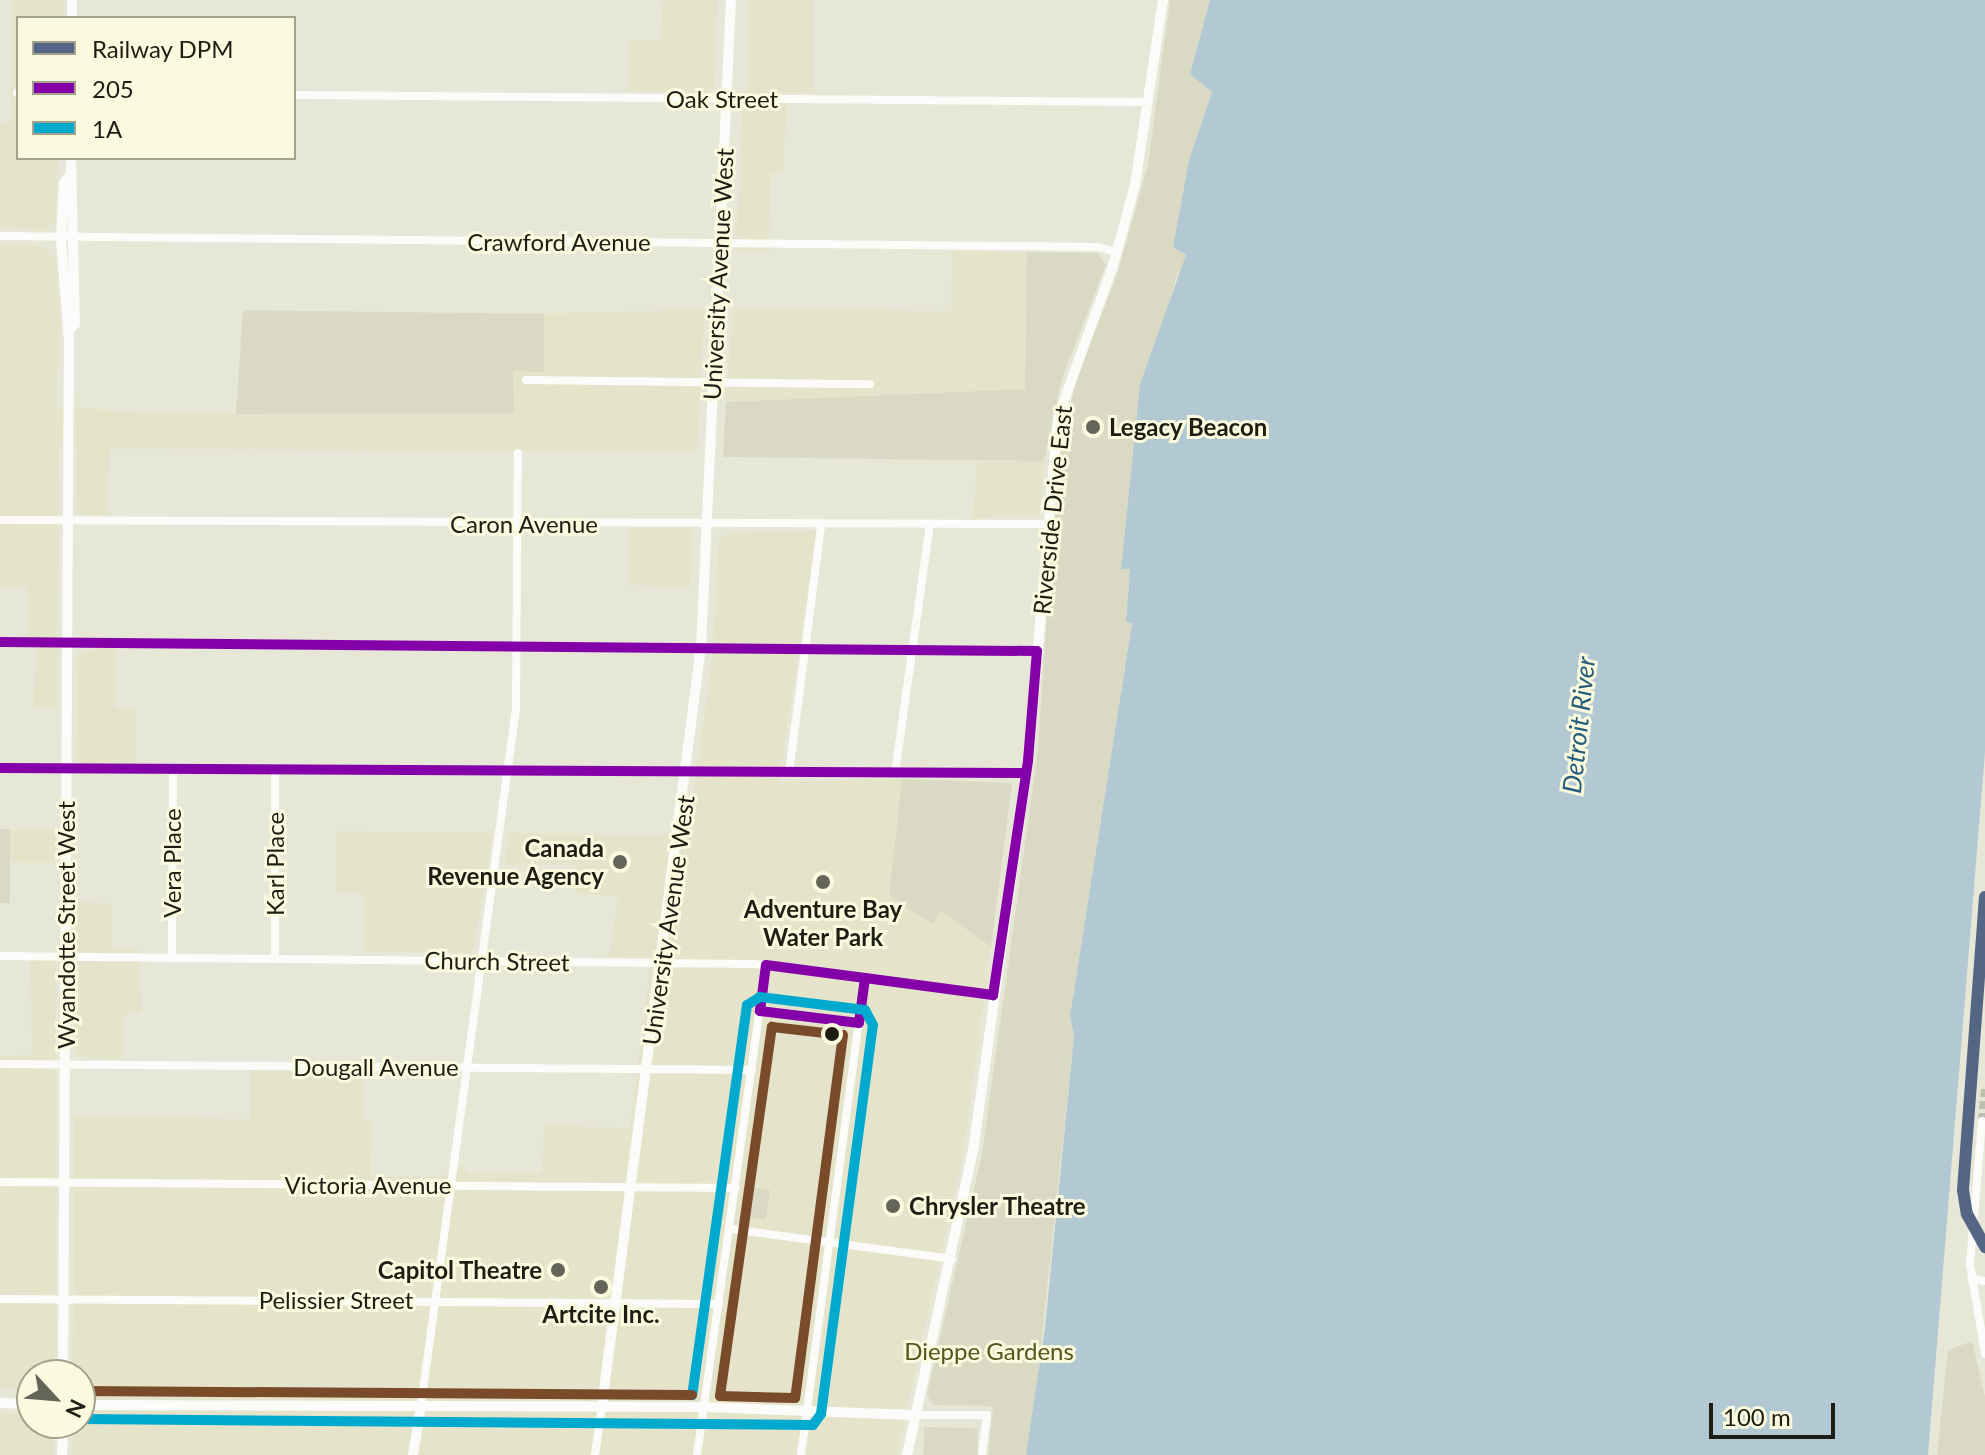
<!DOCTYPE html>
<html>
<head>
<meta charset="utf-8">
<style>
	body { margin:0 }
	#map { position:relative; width:1985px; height:1455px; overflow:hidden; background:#e7e7d7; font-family:Lato,sans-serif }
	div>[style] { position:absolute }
	.built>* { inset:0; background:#e5e4ca; transform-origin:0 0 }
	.green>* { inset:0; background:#dadac4; transform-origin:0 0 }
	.water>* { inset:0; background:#b2c9d4 }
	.minor-tunnel>* { height:8px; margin-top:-4px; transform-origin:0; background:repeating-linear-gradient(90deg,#bfbfb0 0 8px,transparent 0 12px) }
	.minor>* { height:8px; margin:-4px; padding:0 4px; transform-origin:4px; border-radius:4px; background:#fbfbf9 }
	.major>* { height:10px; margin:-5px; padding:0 5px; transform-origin:5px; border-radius:5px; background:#fbfbf9 }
	.bus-1>* { height:10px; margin:-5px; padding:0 5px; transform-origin:5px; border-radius:5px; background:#8400a8 }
	.bus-2>* { height:10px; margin:-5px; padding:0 5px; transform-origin:5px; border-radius:5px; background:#00a9ce }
	.bus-3>* { height:10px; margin:-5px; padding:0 5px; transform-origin:5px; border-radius:5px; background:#7a4b2a }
	.rail-1>* { height:12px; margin:-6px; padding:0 6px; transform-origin:6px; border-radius:6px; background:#546684 }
	.dots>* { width:22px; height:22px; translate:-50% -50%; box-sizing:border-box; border:4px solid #fafade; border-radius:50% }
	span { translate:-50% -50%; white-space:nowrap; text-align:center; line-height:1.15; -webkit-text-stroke:6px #fafade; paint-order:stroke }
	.street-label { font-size:24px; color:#1e1e14 }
	.poi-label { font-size:24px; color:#1e1e14; font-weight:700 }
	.left { translate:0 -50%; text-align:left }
	.right { translate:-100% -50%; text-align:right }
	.park-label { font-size:24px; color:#57541c }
	.water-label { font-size:26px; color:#255c7b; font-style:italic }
	.legend { position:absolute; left:16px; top:16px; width:280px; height:144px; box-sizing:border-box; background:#fafade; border:2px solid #a2a28d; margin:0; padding:10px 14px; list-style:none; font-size:24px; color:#1e1e14 }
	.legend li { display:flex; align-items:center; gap:16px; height:40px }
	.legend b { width:40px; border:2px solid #a2a28d }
	.north { position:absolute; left:16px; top:1359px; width:80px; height:80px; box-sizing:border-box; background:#fafade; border:2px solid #a2a28d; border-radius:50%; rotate:116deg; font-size:22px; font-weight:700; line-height:32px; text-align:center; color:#1e1e14 }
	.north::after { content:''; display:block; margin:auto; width:28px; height:36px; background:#646458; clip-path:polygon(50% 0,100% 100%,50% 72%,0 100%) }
	.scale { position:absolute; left:1709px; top:1403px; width:126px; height:36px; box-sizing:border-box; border:4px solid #1e1e14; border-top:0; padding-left:10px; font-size:24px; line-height:28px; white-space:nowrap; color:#1e1e14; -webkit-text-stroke:6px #fafade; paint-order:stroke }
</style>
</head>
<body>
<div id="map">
	<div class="built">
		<div style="clip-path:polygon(11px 0,63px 0,63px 18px,18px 18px,18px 158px,58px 158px,56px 221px,44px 231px,0 228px,0 123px,11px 122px)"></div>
		<div style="clip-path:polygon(663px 0,718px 0,714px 87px,708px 93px,627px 91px,629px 41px,660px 41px)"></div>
		<div style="left:747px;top:0;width:67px;height:93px"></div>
		<div style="clip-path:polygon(749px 102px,787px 102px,783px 173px,770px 174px,769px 253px,736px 252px,742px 109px)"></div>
		<div style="clip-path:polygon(0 244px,42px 246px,55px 257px,61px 324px,55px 408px,236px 414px,513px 413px,512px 371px,544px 372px,544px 314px,704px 309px,697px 451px,110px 449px,108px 515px,84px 515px,77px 508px,77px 446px,59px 446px,57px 709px,33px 709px,36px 646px,28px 645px,28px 587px,0 587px)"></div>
		<div style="clip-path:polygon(952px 251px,1027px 252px,1025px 389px,726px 402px,733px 308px,951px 311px)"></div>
		<div style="clip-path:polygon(977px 461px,1044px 461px,1039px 515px,973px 519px)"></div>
		<div style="clip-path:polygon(689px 528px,693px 536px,690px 587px,628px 585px,629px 529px)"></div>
		<div style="clip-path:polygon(817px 530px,779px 782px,902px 779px,889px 896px,933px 924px,941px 911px,991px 947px,963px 1155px,897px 1455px,73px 1455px,73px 1423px,80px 1423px,80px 1375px,73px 1375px,74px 1116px,250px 1119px,250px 1068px,363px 1070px,363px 1120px,372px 1120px,370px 1176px,439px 1177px,463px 1166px,469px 1174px,542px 1174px,544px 1125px,630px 1128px,651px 957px,609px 957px,618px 895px,576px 894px,574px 865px,505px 865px,509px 833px,688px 835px,712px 658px,719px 540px,730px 531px)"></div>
		<div style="clip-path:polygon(115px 646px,115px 708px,135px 708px,136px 765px,77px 764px,78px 652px)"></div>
		<div style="left:10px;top:829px;width:47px;height:33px;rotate:1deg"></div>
		<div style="clip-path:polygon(336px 831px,493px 833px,473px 953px,363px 952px,364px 894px,336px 894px)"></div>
		<div style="clip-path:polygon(76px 902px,112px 903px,111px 949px,140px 950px,142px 1013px,124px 1013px,123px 1059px,82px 1057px,75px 1051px)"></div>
		<div style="clip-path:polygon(30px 959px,56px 961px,55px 1375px,32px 1375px,32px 1390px,0 1390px,0 1056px,32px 1055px)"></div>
		<div style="clip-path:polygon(0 1413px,32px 1414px,32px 1423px,53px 1423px,54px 1455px,0 1455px)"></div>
	</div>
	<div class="green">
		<div style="clip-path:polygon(1170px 0,1210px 0,1190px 73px,1212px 92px,1189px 160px,1173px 247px,1186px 255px,1183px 271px,1178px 271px,1160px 338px,1140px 384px,1121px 568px,1130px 568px,1126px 622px,1132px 622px,1070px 1016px,1074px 1036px,1030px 1450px,1026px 1455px,988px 1455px,993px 1406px,933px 1405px,927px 1395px,982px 1154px,1038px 750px,1057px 461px,1078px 374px,1117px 275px,1148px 165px)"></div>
		<div style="clip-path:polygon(1027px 252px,1097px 253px,1106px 265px,1062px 378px,1044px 461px,723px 457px,726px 402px,1025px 389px)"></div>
		<div style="clip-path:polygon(243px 310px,544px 314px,544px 372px,513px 371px,514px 413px,236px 414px)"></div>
		<div style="clip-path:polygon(902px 779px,1012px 783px,991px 947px,941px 911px,933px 924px,889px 896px)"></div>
		<div style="left:0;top:829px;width:10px;height:74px"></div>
		<div style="left:747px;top:1187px;width:23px;height:30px;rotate:7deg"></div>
		<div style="clip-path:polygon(1972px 1341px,1985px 1397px,1985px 1455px,1937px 1455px,1948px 1350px)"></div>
		<div style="left:924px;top:1427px;width:54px;height:29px;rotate:1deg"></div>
	</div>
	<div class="water">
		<div style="clip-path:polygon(1210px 0,1985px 0,1985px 752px,1928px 1455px,1026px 1455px,1045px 1328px,1074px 1036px,1070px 1016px,1132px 623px,1126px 622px,1130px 569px,1121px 569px,1140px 384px,1186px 255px,1173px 247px,1189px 160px,1212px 92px,1190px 74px)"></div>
	</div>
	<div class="minor-tunnel">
		<div style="left:1982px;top:1121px;width:33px;rotate:-85deg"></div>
	</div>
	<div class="minor">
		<div style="left:17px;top:93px;width:1px"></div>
		<div style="left:294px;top:95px;width:855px;rotate:0.47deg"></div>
		<div style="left:0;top:236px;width:1098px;rotate:0.57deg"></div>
		<div style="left:1098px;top:247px;width:20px;rotate:15deg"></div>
		<div style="left:526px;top:380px;width:344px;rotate:0.7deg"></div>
		<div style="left:0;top:520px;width:1047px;rotate:0.22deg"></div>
		<div style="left:0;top:642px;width:1037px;rotate:0.5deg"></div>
		<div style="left:0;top:768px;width:1026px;rotate:0.28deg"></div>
		<div style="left:789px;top:773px;width:250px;rotate:-82.6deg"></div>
		<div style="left:895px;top:773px;width:251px;rotate:-82deg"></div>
		<div style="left:0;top:956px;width:754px;rotate:0.61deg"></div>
		<div style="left:754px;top:964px;width:241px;rotate:7.4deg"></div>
		<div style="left:172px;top:958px;width:189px;rotate:-89.7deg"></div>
		<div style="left:275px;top:959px;width:189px;rotate:-90deg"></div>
		<div style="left:0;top:1064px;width:752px;rotate:0.46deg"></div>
		<div style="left:1982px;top:1121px;width:144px;rotate:94.8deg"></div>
		<div style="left:1970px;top:1264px;width:91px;rotate:80.5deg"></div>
		<div style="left:0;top:1182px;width:736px;rotate:0.47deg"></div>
		<div style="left:731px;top:1229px;width:223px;rotate:7.7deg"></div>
		<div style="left:1971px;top:1279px;width:14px;rotate:8deg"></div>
		<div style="left:0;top:1299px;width:719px;rotate:0.4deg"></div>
		<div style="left:421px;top:1405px;width:703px;rotate:-82.24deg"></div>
		<div style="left:516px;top:708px;width:255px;rotate:-89.6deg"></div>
		<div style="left:913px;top:1415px;width:74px"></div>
		<div style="left:987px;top:1415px;width:40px;rotate:97.1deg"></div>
		<div style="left:595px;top:1455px;width:50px;rotate:-82deg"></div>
		<div style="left:697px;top:1455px;width:495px;rotate:-82deg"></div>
		<div style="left:801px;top:1455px;width:481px;rotate:-82.4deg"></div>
	</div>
	<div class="major">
		<div style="left:72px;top:18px;width:18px;rotate:-90deg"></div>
		<div style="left:68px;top:331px;width:10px;rotate:-45deg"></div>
		<div style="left:75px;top:324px;width:166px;rotate:-91.4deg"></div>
		<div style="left:63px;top:1375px;width:1037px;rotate:-89.67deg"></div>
		<div style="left:69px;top:338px;width:98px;rotate:-94.7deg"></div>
		<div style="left:61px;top:240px;width:57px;rotate:-87deg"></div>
		<div style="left:64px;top:183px;width:11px;rotate:-52deg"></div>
		<div style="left:0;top:1403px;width:32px;rotate:2deg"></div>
		<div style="left:80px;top:1405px;width:624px;rotate:0.18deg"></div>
		<div style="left:704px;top:1407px;width:209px;rotate:2.2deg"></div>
		<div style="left:602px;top:1405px;width:764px;rotate:-82.56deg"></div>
		<div style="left:701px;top:647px;width:648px;rotate:-87.35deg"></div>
		<div style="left:62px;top:1455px;width:32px;rotate:-88deg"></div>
		<div style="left:413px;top:1455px;width:51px;rotate:-80.9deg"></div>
		<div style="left:907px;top:1455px;width:311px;rotate:-77.8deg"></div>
		<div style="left:973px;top:1151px;width:394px;rotate:-82deg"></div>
		<div style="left:1028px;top:761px;width:345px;rotate:-85deg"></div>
		<div style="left:1058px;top:417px;width:158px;rotate:-70deg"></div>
		<div style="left:1112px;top:269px;width:87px;rotate:-74.7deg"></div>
		<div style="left:1135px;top:185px;width:187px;rotate:-81.4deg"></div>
	</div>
	<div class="bus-1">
		<div style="left:0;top:642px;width:1037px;rotate:0.5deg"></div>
		<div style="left:1037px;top:651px;width:110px;rotate:94.7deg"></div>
		<div style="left:1028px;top:761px;width:237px;rotate:98.5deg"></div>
		<div style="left:993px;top:995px;width:129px;rotate:-172.4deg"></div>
		<div style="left:0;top:768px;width:1026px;rotate:0.28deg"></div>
		<div style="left:766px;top:965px;width:100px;rotate:7.5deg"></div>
		<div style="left:865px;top:978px;width:45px;rotate:97.6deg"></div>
		<div style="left:859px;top:1023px;width:100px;rotate:-173.1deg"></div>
		<div style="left:760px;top:1011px;width:46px;rotate:-82.6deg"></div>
	</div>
	<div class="bus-2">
		<div style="left:80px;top:1419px;width:733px;rotate:0.47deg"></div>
		<div style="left:813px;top:1425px;width:14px;rotate:-54deg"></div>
		<div style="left:821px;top:1414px;width:392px;rotate:-82.4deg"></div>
		<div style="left:873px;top:1025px;width:17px;rotate:-118deg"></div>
		<div style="left:865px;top:1010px;width:106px;rotate:-172.9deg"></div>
		<div style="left:760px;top:997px;width:15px;rotate:148deg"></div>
		<div style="left:747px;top:1005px;width:394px;rotate:98deg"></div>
	</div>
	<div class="bus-3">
		<div style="left:772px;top:1027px;width:71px;rotate:6.4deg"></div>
		<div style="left:843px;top:1035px;width:366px;rotate:97.5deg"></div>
		<div style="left:795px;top:1398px;width:75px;rotate:-178.5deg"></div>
		<div style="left:720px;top:1396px;width:373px;rotate:-82deg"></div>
		<div style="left:80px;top:1391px;width:612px;rotate:0.37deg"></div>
	</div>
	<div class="rail-1">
		<div style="left:1985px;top:897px;width:294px;rotate:94.3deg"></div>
		<div style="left:1963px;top:1190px;width:24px;rotate:81deg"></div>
		<div style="left:1967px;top:1214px;width:38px;rotate:61deg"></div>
	</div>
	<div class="dots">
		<div style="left:1093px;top:427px;background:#646458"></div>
		<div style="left:620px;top:862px;background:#646458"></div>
		<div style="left:823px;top:882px;background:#646458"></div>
		<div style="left:832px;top:1034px;background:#1e1e14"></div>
		<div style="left:893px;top:1206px;background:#646458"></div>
		<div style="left:558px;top:1270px;background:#646458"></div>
		<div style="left:601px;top:1287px;background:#646458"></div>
	</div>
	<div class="street-label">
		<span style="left:722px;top:99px">Oak Street</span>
		<span style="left:559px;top:242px">Crawford Avenue</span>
		<span style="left:718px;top:274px;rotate:-87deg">University Avenue West</span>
		<span style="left:1052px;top:510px;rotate:-84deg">Riverside Drive East</span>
		<span style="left:524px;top:524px">Caron Avenue</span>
		<span style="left:172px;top:863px;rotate:-90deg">Vera Place</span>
		<span style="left:275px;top:864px;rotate:-90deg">Karl Place</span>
		<span style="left:668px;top:920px;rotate:-82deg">University Avenue West</span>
		<span style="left:66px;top:925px;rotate:-90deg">Wyandotte Street West</span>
		<span style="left:497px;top:961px;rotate:1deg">Church Street</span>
		<span style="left:376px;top:1067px">Dougall Avenue</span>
		<span style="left:368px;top:1185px">Victoria Avenue</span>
		<span style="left:336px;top:1300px">Pelissier Street</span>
	</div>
	<div class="poi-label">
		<span class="left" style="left:1109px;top:427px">Legacy Beacon</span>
		<span class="right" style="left:604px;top:862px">Canada<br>Revenue Agency</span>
		<span style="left:823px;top:923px">Adventure Bay<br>Water Park</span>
		<span class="left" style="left:909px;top:1206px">Chrysler Theatre</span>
		<span class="right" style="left:542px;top:1270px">Capitol Theatre</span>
		<span style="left:601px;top:1314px">Artcite Inc.</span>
	</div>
	<div class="park-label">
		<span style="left:989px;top:1351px">Dieppe Gardens</span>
	</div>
	<div class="water-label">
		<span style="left:1579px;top:725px;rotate:-84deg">Detroit River</span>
	</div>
	<ul class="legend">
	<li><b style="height:10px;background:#546684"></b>Railway DPM</li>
	<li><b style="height:10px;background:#8400a8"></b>205</li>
	<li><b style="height:10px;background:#00a9ce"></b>1A</li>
	</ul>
	<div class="north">N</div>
	<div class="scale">100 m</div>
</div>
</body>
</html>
